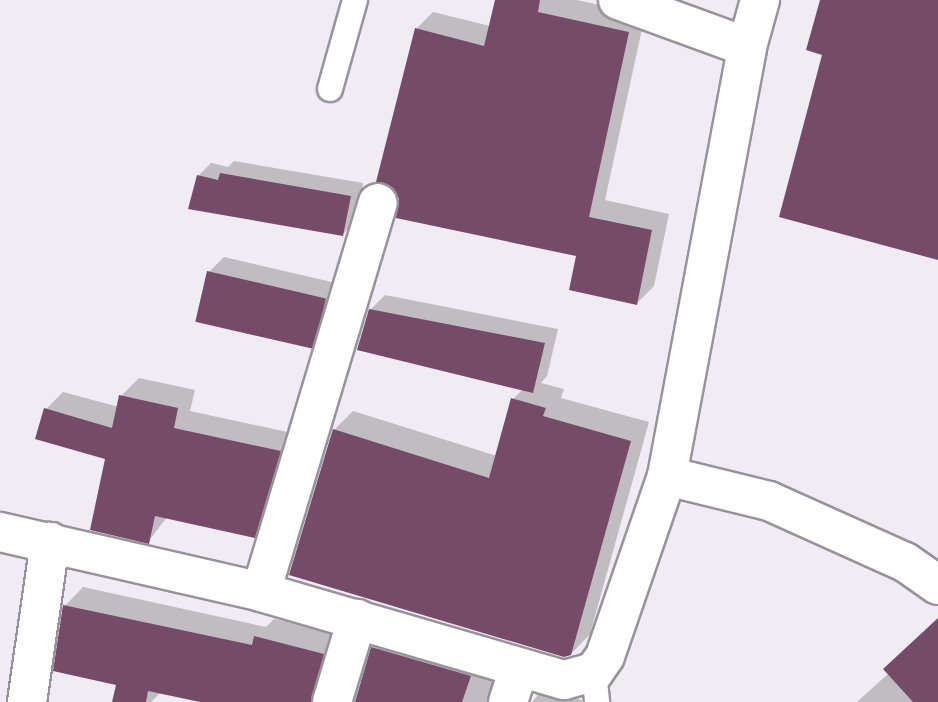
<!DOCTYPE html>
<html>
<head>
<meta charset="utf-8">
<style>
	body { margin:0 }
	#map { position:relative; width:938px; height:702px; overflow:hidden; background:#f1ebf3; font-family:"PT Sans Narrow",sans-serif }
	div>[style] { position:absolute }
	.shadow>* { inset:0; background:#0003 }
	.building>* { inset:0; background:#754b67; transform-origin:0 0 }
	.roads { filter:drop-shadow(2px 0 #98939a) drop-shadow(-2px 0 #98939a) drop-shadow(0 2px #98939a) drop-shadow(0 -2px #98939a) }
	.lane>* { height:24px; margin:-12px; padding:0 12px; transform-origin:12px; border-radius:12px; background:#fff }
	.street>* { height:38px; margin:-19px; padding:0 19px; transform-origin:19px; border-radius:19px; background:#fff }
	span { translate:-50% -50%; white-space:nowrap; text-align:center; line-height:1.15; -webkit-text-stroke:7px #f1ebf3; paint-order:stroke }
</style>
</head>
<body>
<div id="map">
	<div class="shadow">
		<div style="clip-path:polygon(496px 0,577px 0,645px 15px,605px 200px,669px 214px,654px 286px,637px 303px,578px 255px,416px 29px,433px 12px,490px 26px)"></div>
		<div style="clip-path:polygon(234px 161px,363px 183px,356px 221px,343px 234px,198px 176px,211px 163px,228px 167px)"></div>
		<div style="clip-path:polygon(224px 257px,340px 284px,325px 333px,310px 348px,209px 272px)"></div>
		<div style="clip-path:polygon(385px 295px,558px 329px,547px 376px,541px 383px,564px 389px,561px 398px,649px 422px,590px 634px,571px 654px,334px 430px,353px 411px,497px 456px,513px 399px,523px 389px,370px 310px)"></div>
		<div style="clip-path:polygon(139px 378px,195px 390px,190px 411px,297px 434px,271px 518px,254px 536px,167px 517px,148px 542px,108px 457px,46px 409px,63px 392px,119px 407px,121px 396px)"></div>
		<div style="clip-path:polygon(83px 587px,266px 627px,274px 619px,341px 635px,342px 702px,208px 702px,161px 692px,151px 702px,114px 702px,118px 683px,65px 606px)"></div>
		<div style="clip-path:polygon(938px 619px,938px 702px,857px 702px,889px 673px)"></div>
		<div style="clip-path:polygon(391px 629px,509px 663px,517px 702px,357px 702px,373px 648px)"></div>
		<div style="clip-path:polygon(554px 676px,574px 697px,585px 702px,532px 702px)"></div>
	</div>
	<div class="building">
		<div style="clip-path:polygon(495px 0,540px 0,538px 12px,629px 32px,589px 217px,652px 230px,637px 305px,569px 290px,576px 256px,396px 218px,399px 199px,394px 189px,376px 182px,415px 28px,484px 46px)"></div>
		<div style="clip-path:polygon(820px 0,938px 0,938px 260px,779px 217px,822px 55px,806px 50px)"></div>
		<div style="clip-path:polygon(220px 173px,351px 196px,343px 236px,188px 209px,197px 175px,218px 180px)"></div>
		<div style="left:207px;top:271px;width:122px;height:52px;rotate:13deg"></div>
		<div style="clip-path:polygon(369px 309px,545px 343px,533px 393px,357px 350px)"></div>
		<div style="clip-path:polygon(119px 395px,178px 408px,174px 428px,281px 451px,255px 538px,155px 516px,149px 544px,90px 530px,105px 459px,35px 439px,44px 408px,112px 428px)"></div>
		<div style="clip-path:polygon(511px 398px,546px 408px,543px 416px,631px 441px,571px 655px,564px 657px,289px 575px,333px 429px,489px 478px)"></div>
		<div style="clip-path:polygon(63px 605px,252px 645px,254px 636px,324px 654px,311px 702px,200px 702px,148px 691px,146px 702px,112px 702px,116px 685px,53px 671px)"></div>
		<div style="clip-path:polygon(938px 618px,938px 702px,913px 702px,883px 669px)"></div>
		<div style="clip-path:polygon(371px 647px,471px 676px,462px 702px,355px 702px)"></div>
	</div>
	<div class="roads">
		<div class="lane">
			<div style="left:330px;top:89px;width:92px;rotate:-74.3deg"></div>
			<div style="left:594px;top:672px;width:30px;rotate:84deg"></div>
		</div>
		<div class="street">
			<div style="left:618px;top:0;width:137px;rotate:20deg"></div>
			<div style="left:667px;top:476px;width:105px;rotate:13.8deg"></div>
			<div style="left:769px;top:501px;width:149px;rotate:24.2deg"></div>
			<div style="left:905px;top:562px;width:40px;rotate:34.9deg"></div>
			<div style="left:0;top:532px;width:268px;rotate:12.9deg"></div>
			<div style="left:261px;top:592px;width:316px;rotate:16.2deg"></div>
			<div style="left:564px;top:680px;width:31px;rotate:-15deg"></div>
			<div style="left:594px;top:672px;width:19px;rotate:-55deg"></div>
			<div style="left:605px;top:656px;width:190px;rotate:-71deg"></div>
			<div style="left:667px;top:476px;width:436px;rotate:-79.4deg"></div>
			<div style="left:747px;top:47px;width:49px;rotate:-74.5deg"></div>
			<div style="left:261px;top:592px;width:406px;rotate:-73.3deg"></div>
			<div style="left:27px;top:702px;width:162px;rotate:-81.8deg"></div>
			<div style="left:332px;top:702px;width:87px;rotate:-73.2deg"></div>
			<div style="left:508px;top:702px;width:35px;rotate:-72deg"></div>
		</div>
	</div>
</div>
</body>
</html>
